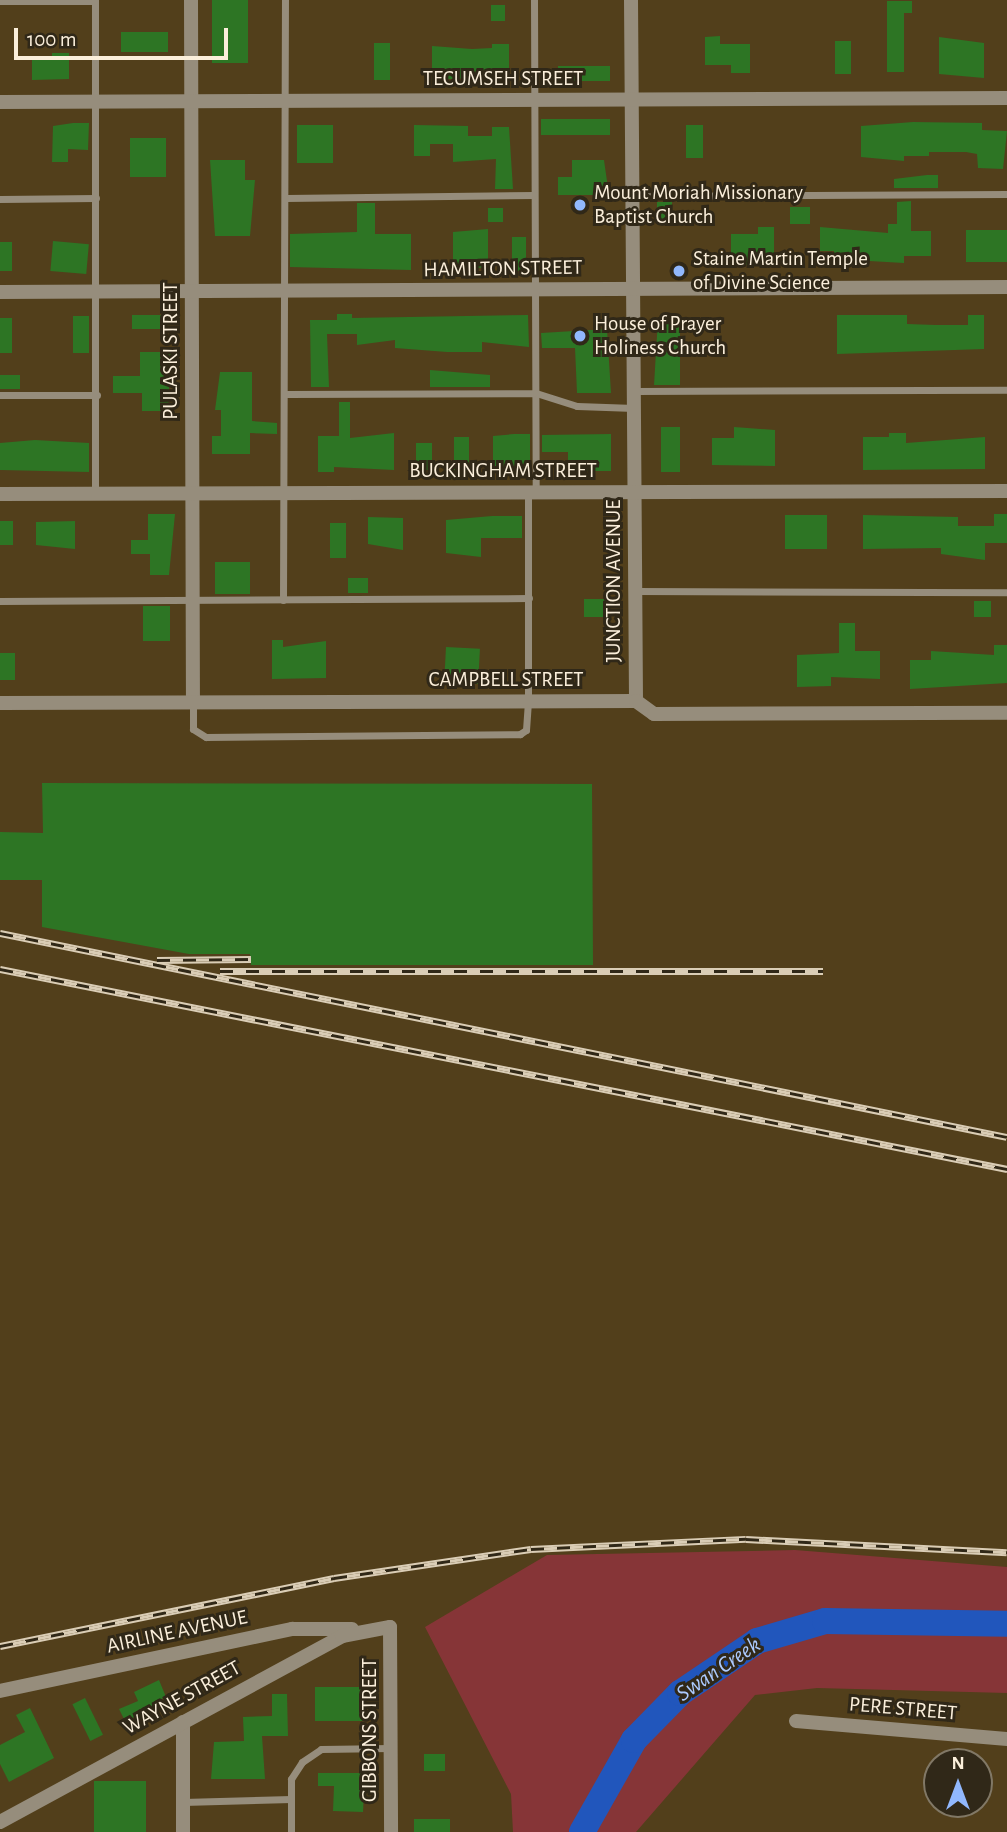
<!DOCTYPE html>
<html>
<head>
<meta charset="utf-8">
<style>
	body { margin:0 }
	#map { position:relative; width:1007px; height:1832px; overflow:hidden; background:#523f1b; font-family:"Alegreya Sans",sans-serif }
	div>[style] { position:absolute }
	.green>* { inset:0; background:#863537 }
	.river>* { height:26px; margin:-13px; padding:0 13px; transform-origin:13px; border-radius:13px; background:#2156bc }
	.building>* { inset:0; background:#2d7524; transform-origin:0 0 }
	.lane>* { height:7px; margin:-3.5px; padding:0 3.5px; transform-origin:3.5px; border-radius:3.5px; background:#968d7c }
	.street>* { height:14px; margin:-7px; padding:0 7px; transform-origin:7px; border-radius:7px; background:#968d7c }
	.rail>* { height:7px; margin-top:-3.5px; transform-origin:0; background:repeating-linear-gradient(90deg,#302818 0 13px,#dacdb6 0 26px); box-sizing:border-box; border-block:2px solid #dacdb6 }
	.dots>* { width:19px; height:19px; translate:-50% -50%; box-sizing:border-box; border:4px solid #302818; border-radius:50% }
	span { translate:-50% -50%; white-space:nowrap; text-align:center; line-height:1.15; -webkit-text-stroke:6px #302818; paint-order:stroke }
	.street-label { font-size:21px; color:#fbefdb }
	.poi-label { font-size:21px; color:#fbefdb }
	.left { translate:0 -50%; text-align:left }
	.water-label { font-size:23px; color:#accafe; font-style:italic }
	.north { position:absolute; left:923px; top:1748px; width:70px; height:70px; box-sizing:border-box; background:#302818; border:2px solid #817866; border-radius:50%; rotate:0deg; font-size:19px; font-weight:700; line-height:28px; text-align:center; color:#fbefdb }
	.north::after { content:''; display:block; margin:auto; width:24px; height:32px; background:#91b8fd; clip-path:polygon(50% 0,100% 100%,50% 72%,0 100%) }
	.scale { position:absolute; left:14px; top:28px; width:214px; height:32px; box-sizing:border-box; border:4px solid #fbefdb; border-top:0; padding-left:9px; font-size:21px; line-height:24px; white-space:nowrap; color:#fbefdb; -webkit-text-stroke:5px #302818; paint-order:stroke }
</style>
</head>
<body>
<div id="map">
	<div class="green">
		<div style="clip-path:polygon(795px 1550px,1007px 1567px,1007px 1693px,817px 1688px,755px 1695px,636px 1832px,513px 1832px,511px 1794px,425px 1627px,547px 1555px)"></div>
	</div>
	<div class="river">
		<div style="left:582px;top:1832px;width:106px;rotate:-60.5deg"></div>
		<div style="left:634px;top:1740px;width:66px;rotate:-45.6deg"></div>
		<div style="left:680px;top:1693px;width:93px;rotate:-34deg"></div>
		<div style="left:757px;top:1641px;width:71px;rotate:-16.4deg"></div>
		<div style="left:825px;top:1621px;width:182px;rotate:0.9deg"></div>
	</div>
	<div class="building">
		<div style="left:212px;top:0;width:36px;height:63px"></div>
		<div style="clip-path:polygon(887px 1px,912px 1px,912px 13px,904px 13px,904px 72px,887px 72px)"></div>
		<div style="left:491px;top:5px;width:14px;height:16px"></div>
		<div style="left:121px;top:32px;width:47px;height:20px"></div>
		<div style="clip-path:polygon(720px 36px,720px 44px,750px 44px,750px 73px,731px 73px,731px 65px,705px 65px,705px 37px)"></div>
		<div style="clip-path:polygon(939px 37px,984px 43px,984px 78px,939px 74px)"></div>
		<div style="left:835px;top:41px;width:16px;height:33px"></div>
		<div style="left:374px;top:43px;width:16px;height:37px"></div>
		<div style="clip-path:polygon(492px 44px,509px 44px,509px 76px,432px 80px,432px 46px,472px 49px,492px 48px)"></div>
		<div style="clip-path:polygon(52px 53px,69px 53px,69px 79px,32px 80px,32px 58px,52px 58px)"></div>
		<div style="left:558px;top:66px;width:52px;height:15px"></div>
		<div style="left:610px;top:119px;width:16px;height:69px;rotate:90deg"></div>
		<div style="clip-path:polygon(913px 122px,982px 123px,982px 130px,1007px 131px,1003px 169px,978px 168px,977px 154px,966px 152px,929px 152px,929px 156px,904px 156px,904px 161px,861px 157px,861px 126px)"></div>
		<div style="clip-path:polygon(73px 123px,89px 123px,88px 150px,68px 149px,68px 162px,52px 162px,53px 126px)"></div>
		<div style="left:297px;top:125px;width:36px;height:38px"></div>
		<div style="clip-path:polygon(414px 125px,468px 126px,468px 136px,492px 136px,492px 127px,509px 127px,513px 189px,495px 189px,496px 159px,453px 162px,453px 144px,430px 144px,430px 156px,414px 156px)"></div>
		<div style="left:686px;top:125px;width:17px;height:33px"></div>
		<div style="left:130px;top:138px;width:36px;height:39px"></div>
		<div style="clip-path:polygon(210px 160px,245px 160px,245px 180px,255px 180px,250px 236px,215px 236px)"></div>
		<div style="clip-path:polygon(572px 160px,604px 160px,609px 195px,558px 195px,558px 177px,572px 177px)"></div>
		<div style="clip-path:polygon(927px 175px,938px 175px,938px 188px,894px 188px,894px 179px)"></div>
		<div style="clip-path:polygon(911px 201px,911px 231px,931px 231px,931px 256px,904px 256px,904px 263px,852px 260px,853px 265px,834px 265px,834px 251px,820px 251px,820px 227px,888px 233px,888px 224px,897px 224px,897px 202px)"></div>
		<div style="left:657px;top:202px;width:15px;height:17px"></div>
		<div style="clip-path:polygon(357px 203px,375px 203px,375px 234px,411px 234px,411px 270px,290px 267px,290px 234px,357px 232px)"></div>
		<div style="left:790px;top:207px;width:20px;height:17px"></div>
		<div style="left:488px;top:208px;width:15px;height:14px"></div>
		<div style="clip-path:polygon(758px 227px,774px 227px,774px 264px,731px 265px,731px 234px,758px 234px)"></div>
		<div style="clip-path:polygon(488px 229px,488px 267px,453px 270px,453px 232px)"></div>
		<div style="left:1007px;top:230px;width:32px;height:41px;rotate:90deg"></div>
		<div style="left:512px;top:237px;width:14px;height:34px"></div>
		<div style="left:53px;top:241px;width:36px;height:30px;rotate:5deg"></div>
		<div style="left:0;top:242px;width:12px;height:29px"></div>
		<div style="clip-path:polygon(337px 314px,352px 314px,352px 318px,528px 315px,529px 347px,482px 342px,482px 352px,447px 352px,395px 348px,395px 340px,357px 345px,357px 334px,327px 334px,329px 387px,311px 387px,310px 320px,337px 320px)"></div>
		<div style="left:132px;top:315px;width:29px;height:14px"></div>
		<div style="clip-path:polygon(837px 315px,907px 315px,907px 324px,936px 325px,968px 325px,968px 315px,984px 315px,984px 349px,837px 354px)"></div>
		<div style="left:73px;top:316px;width:16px;height:37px"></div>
		<div style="left:0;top:318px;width:12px;height:35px"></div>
		<div style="clip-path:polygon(658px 319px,680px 319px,680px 385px,654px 385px)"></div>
		<div style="clip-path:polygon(607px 329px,611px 393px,577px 393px,575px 348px,542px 348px,541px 333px)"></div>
		<div style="clip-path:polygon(140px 352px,171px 352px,168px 411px,142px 411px,142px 393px,113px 393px,113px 376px,140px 376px)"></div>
		<div style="clip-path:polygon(430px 370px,490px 375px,490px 387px,430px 387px)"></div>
		<div style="clip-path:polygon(220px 372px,252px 372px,252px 421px,277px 423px,277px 434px,250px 433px,250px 454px,212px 454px,212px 436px,221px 436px,221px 410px,215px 410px)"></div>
		<div style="left:0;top:375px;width:20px;height:14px"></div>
		<div style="clip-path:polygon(339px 402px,350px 402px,350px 438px,394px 433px,394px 470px,334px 467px,334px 472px,318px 472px,318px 436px,339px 436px)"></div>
		<div style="left:661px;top:427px;width:19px;height:45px"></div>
		<div style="clip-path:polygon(734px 427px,775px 430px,775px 466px,712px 465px,712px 438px,734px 438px)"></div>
		<div style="clip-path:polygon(889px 433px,906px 433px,906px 443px,985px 437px,985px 469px,863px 470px,863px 437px,889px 437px)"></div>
		<div style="clip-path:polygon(514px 434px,530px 434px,530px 471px,493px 466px,493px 436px)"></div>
		<div style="clip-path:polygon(611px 434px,611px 471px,568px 471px,568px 452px,542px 452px,542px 435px)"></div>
		<div style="left:454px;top:437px;width:15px;height:33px"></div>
		<div style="clip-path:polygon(35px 440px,89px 443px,89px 472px,0 470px,0 443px)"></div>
		<div style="left:416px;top:443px;width:16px;height:27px"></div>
		<div style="clip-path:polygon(148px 514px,175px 514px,169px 575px,150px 575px,150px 554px,131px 554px,131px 540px,148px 540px)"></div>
		<div style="clip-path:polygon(994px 514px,1007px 514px,1007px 543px,985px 543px,985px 560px,941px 554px,941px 548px,863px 549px,863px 515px,958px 517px,958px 526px,994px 526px)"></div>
		<div style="left:785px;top:515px;width:42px;height:34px"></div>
		<div style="clip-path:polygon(492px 516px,522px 516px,522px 538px,481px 538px,481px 557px,446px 553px,446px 520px)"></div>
		<div style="clip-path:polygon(368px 517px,403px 518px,403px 550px,368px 544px)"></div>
		<div style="left:0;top:521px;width:13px;height:24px"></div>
		<div style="clip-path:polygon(75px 521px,75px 549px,36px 545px,36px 522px)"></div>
		<div style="left:330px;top:523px;width:16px;height:35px"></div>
		<div style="left:215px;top:562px;width:35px;height:32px"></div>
		<div style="left:348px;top:578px;width:20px;height:15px"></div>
		<div style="left:584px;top:599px;width:24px;height:18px"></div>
		<div style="left:974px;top:601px;width:17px;height:16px"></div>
		<div style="left:143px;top:606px;width:27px;height:35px"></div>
		<div style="clip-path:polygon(839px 623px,855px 623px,855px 651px,880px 651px,880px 679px,831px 677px,831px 686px,797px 687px,797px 655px,839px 653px)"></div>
		<div style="clip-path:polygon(272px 640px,283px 640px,283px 647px,326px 641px,326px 678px,272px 679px)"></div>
		<div style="clip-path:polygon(994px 645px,1007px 645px,1007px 683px,910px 689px,910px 660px,931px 660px,931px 651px,994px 655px)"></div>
		<div style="left:446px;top:647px;width:34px;height:35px;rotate:3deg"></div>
		<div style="left:0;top:653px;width:15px;height:27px"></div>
		<div style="clip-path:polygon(42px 783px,592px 784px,593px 965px,251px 965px,250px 954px,189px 954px,42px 927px,42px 880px,0 880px,0 832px,43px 833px)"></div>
		<div style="clip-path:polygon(159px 1680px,166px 1697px,157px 1701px,159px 1707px,125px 1721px,119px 1709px,138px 1701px,134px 1692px)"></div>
		<div style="left:315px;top:1687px;width:48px;height:34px"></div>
		<div style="clip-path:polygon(272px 1694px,287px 1694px,288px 1736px,262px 1736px,265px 1779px,211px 1779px,214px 1742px,244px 1741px,243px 1717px,272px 1716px)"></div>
		<div style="left:85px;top:1698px;width:41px;height:14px;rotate:64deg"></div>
		<div style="clip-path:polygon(30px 1708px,54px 1758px,9px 1782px,0 1764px,0 1745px,25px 1732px,16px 1715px)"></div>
		<div style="left:424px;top:1754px;width:21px;height:17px"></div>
		<div style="clip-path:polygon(318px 1773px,365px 1773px,363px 1812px,333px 1811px,334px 1786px,318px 1786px)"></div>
		<div style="left:146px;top:1781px;width:51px;height:52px;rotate:90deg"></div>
		<div style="left:414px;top:1819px;width:36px;height:13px"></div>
	</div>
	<div class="lane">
		<div style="left:534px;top:0;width:492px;rotate:89.8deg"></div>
		<div style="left:0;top:1px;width:95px"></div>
		<div style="left:632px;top:196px;width:375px;rotate:-0.3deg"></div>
		<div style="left:286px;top:198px;width:248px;rotate:-0.7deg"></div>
		<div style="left:0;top:199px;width:96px;rotate:-0.6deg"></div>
		<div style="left:634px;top:391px;width:373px;rotate:-0.2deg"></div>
		<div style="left:287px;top:394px;width:249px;rotate:-0.2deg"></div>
		<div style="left:536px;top:393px;width:43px;rotate:17.6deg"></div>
		<div style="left:577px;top:406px;width:57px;rotate:2deg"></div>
		<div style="left:0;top:395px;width:97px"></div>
		<div style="left:95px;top:494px;width:494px;rotate:-90deg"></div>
		<div style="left:636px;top:591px;width:371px;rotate:0.2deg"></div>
		<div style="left:283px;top:600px;width:600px;rotate:-89.81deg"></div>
		<div style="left:0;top:601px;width:529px;rotate:-0.32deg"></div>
		<div style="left:193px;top:702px;width:27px;rotate:90deg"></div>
		<div style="left:193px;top:729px;width:15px;rotate:32deg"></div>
		<div style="left:206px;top:737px;width:314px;rotate:-0.5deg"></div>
		<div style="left:520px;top:734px;width:7px;rotate:-34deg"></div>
		<div style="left:526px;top:730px;width:29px;rotate:-86deg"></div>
		<div style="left:528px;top:701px;width:208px;rotate:-90deg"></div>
		<div style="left:183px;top:1802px;width:108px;rotate:-1.6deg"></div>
		<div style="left:291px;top:1832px;width:53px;rotate:-90deg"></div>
		<div style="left:291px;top:1779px;width:20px;rotate:-57deg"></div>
		<div style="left:302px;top:1762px;width:23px;rotate:-34deg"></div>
		<div style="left:321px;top:1749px;width:69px;rotate:-0.8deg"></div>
	</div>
	<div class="street">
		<div style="left:191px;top:0;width:702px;rotate:89.84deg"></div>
		<div style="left:631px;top:0;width:701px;rotate:89.59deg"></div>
		<div style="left:0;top:102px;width:1007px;rotate:-0.23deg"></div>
		<div style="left:0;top:292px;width:1007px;rotate:-0.28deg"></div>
		<div style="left:0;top:494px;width:1007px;rotate:-0.17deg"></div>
		<div style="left:0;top:703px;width:636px;rotate:-0.18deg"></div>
		<div style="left:636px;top:701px;width:22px;rotate:36deg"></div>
		<div style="left:654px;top:714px;width:353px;rotate:-0.2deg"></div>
		<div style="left:0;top:1691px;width:299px;rotate:-12deg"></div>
		<div style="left:292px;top:1629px;width:60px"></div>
		<div style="left:796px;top:1721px;width:212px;rotate:4.9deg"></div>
		<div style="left:183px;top:1722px;width:110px;rotate:90deg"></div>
		<div style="left:0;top:1822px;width:389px;rotate:-28.5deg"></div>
		<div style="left:342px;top:1636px;width:49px;rotate:-10.6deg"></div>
		<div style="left:390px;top:1627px;width:205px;rotate:89.7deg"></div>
	</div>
	<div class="rail">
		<div style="left:0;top:933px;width:1027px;rotate:11.45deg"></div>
		<div style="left:157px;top:960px;width:94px;rotate:-0.6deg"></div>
		<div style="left:0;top:969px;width:1027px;rotate:11.23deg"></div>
		<div style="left:220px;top:971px;width:603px"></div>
		<div style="left:0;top:1646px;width:341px;rotate:-11.5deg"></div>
		<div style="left:334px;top:1578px;width:199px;rotate:-8.4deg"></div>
		<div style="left:531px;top:1549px;width:215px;rotate:-2.7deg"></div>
		<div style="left:746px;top:1539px;width:261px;rotate:2.9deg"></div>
	</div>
	<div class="dots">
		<div style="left:580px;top:205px;background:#91b8fd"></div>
		<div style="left:679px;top:271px;background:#91b8fd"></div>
		<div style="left:580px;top:336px;background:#91b8fd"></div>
	</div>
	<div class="street-label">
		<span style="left:503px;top:79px">TECUMSEH STREET</span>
		<span style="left:503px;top:269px;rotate:-1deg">HAMILTON STREET</span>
		<span style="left:171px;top:351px;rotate:-90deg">PULASKI STREET</span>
		<span style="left:503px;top:471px">BUCKINGHAM STREET</span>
		<span style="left:614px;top:581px;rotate:-90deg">JUNCTION AVENUE</span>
		<span style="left:506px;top:680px">CAMPBELL STREET</span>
		<span style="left:177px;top:1632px;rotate:-12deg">AIRLINE AVENUE</span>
		<span style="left:182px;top:1698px;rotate:-29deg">WAYNE STREET</span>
		<span style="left:903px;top:1709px;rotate:5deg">PERE STREET</span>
		<span style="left:370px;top:1730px;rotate:-90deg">GIBBONS STREET</span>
	</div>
	<div class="poi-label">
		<span class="left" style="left:594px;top:205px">Mount Moriah Missionary<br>Baptist Church</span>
		<span class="left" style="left:693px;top:271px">Staine Martin Temple<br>of Divine Science</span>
		<span class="left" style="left:594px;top:336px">House of Prayer<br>Holiness Church</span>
	</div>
	<div class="water-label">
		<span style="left:719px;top:1670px;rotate:-34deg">Swan Creek</span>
	</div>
	<div class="north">N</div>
	<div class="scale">100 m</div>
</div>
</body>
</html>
